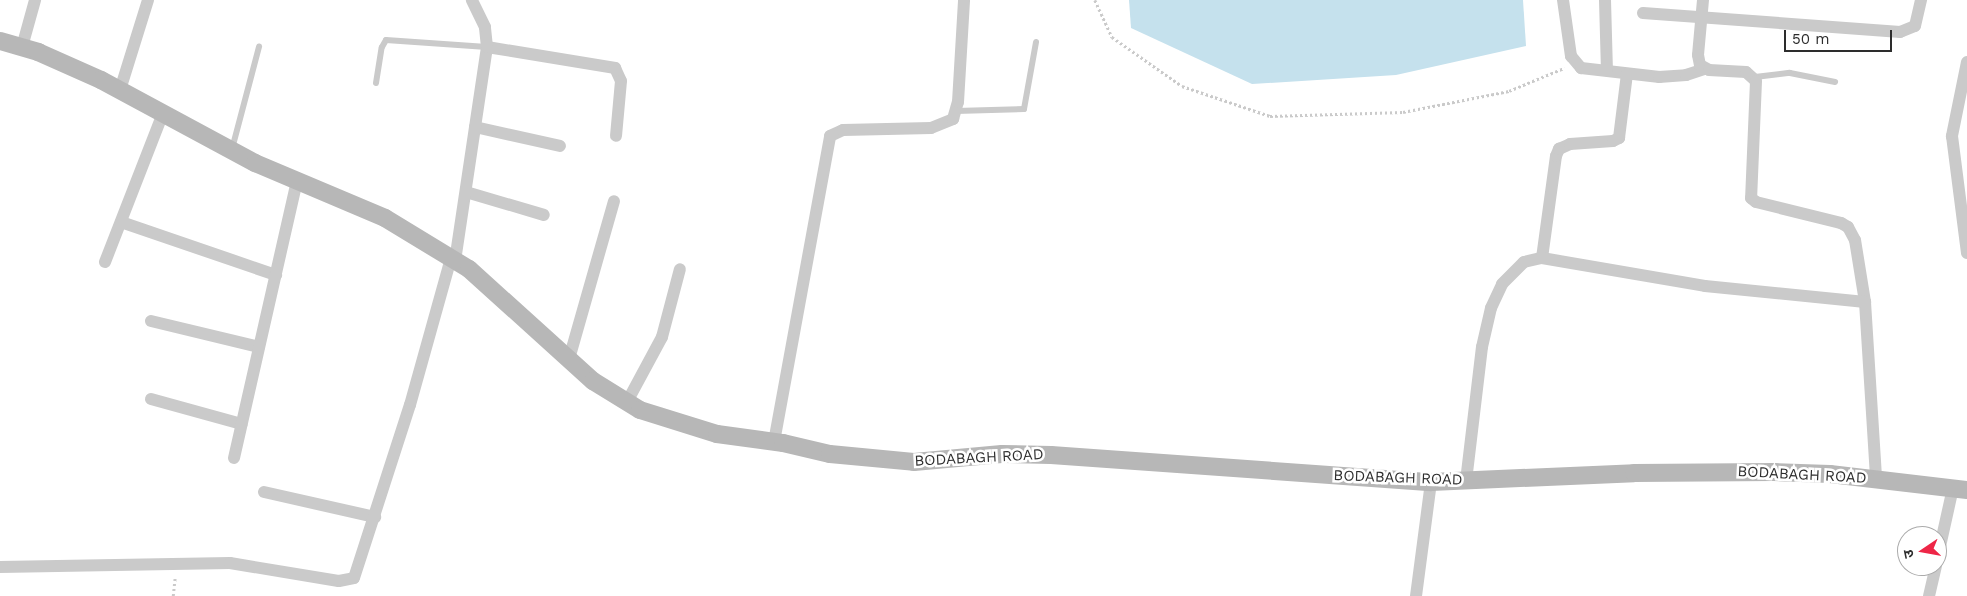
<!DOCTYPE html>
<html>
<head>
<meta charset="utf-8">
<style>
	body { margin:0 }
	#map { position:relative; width:1967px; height:596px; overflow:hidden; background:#fff; font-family:"Work Sans","Noto Sans Devanagari",sans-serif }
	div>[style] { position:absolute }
	.water>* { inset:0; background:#c5e1ed }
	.path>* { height:2.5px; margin-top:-1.25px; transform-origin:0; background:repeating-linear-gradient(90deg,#cacaca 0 2.5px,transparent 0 5px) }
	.lane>* { height:6px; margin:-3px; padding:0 3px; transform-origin:3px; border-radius:3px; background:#cacaca }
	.street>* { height:12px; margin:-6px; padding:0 6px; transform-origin:6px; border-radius:6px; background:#cacaca }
	.secondary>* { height:18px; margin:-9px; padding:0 9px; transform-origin:9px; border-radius:9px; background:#b7b7b7 }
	span { translate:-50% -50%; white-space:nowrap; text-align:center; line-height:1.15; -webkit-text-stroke:5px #fff; paint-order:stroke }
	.street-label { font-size:15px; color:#2d2d2d }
	.north { position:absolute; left:1897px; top:526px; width:50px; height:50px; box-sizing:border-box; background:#fff; border:1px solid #ababab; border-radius:50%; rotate:258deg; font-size:14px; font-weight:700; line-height:20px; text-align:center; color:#2d2d2d }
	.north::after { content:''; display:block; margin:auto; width:18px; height:22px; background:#ee2647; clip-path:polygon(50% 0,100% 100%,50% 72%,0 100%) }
	.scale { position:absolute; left:1784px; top:30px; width:108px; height:22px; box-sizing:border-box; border:2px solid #2d2d2d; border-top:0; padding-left:6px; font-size:15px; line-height:18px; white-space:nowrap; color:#2d2d2d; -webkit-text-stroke:4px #fff; paint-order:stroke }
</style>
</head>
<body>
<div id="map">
	<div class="water">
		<div style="clip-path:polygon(1129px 0,1523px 0,1526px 46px,1396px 75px,1252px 84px,1131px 28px)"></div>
	</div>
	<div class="path">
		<div style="left:1095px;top:0;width:41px;rotate:65.3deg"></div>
		<div style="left:1112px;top:37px;width:85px;rotate:35deg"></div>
		<div style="left:1182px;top:86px;width:93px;rotate:18.8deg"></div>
		<div style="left:1270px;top:116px;width:133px;rotate:-1.7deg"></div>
		<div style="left:1403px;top:112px;width:108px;rotate:-11.2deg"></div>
		<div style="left:1509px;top:91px;width:60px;rotate:-22.7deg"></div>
		<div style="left:173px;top:596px;width:18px;rotate:-84deg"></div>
	</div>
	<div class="lane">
		<div style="left:1755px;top:77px;width:35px;rotate:-7deg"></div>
		<div style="left:1790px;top:73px;width:46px;rotate:11.3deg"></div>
		<div style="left:376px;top:83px;width:36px;rotate:-81deg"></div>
		<div style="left:382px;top:47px;width:8px;rotate:-60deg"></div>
		<div style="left:386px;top:40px;width:101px;rotate:4deg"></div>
		<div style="left:956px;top:111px;width:68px;rotate:-1.7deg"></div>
		<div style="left:1024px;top:109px;width:68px;rotate:-79.8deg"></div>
		<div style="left:232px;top:149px;width:106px;rotate:-75.2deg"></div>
	</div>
	<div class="street">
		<div style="left:1563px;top:0;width:57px;rotate:81.9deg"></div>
		<div style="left:1571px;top:56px;width:16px;rotate:50deg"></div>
		<div style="left:1581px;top:68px;width:79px;rotate:6.6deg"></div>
		<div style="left:1659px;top:77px;width:27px;rotate:-4deg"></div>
		<div style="left:1686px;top:75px;width:19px;rotate:-18deg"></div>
		<div style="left:1605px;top:0;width:70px;rotate:88.4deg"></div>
		<div style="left:1703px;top:0;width:55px;rotate:95.2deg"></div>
		<div style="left:1698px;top:55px;width:10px;rotate:79deg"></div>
		<div style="left:1700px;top:65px;width:10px;rotate:29deg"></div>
		<div style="left:1709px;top:70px;width:37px;rotate:3deg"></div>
		<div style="left:1746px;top:72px;width:13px;rotate:42deg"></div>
		<div style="left:1756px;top:81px;width:117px;rotate:92.4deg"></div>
		<div style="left:1751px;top:198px;width:6px;rotate:39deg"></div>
		<div style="left:1756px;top:202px;width:88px;rotate:13.9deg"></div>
		<div style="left:1841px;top:223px;width:8px;rotate:30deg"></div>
		<div style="left:1848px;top:227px;width:15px;rotate:62deg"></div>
		<div style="left:1855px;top:240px;width:63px;rotate:80.8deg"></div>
		<div style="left:1865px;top:302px;width:177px;rotate:86.4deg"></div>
		<div style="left:1643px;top:13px;width:258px;rotate:4.2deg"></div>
		<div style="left:1900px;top:32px;width:16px;rotate:-22deg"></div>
		<div style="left:1915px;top:26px;width:27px;rotate:-77deg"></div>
		<div style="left:22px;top:47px;width:49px;rotate:-74.5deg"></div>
		<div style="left:487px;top:47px;width:130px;rotate:9.3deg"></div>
		<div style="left:615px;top:68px;width:14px;rotate:65deg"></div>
		<div style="left:621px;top:81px;width:55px;rotate:95.2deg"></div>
		<div style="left:1967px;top:62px;width:76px;rotate:101.5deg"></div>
		<div style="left:1952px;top:136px;width:118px;rotate:82.7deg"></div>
		<div style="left:120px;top:90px;width:94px;rotate:-72.7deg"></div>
		<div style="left:475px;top:127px;width:87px;rotate:12.6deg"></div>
		<div style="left:466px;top:192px;width:81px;rotate:16.4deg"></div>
		<div style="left:121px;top:222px;width:164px;rotate:18.9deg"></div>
		<div style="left:1542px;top:258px;width:103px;rotate:-82.2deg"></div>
		<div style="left:1556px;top:156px;width:8px;rotate:-67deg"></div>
		<div style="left:1559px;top:149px;width:12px;rotate:-24deg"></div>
		<div style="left:1570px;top:144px;width:43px;rotate:-4deg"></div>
		<div style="left:1613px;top:141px;width:7px;rotate:-27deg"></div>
		<div style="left:1619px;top:138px;width:64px;rotate:-82.9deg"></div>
		<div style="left:455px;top:261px;width:216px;rotate:-81.5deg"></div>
		<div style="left:487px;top:47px;width:20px;rotate:-96deg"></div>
		<div style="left:485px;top:27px;width:30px;rotate:-116deg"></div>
		<div style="left:105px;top:262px;width:160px;rotate:-68.7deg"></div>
		<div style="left:151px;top:321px;width:111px;rotate:13.5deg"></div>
		<div style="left:569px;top:359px;width:164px;rotate:-74.1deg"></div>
		<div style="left:151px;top:399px;width:94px;rotate:15.4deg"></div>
		<div style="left:627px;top:402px;width:74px;rotate:-61.7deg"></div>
		<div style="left:662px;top:337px;width:70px;rotate:-75.2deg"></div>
		<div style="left:774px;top:442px;width:311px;rotate:-79.6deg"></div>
		<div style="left:830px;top:136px;width:14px;rotate:-25deg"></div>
		<div style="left:843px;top:130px;width:88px;rotate:-1.3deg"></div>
		<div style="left:931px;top:128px;width:24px;rotate:-22deg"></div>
		<div style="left:953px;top:119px;width:18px;rotate:-74deg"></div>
		<div style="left:958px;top:102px;width:102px;rotate:-86.6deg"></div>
		<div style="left:234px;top:458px;width:284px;rotate:-77.2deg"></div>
		<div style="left:1466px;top:481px;width:135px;rotate:-83.2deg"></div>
		<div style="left:1482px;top:347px;width:40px;rotate:-77deg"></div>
		<div style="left:1491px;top:308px;width:26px;rotate:-65deg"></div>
		<div style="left:1502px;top:284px;width:31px;rotate:-45deg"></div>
		<div style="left:1524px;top:262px;width:18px;rotate:-13deg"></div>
		<div style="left:1542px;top:258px;width:165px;rotate:9.7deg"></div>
		<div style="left:1705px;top:286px;width:161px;rotate:5.7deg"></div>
		<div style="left:264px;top:492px;width:114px;rotate:12.7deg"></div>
		<div style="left:1937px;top:560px;width:74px;rotate:-77.5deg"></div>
		<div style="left:0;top:567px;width:230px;rotate:-1deg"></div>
		<div style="left:230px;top:563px;width:110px;rotate:9.4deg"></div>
		<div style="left:339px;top:581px;width:15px;rotate:-11deg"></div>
		<div style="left:354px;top:578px;width:182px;rotate:-72.1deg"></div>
		<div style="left:410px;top:405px;width:153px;rotate:-74.4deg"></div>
		<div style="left:1416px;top:596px;width:115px;rotate:-82.5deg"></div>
		<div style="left:1929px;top:596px;width:31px;rotate:-77deg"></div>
	</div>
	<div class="secondary">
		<div style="left:0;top:41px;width:40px;rotate:16deg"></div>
		<div style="left:38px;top:52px;width:69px;rotate:24deg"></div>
		<div style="left:101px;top:80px;width:175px;rotate:28.3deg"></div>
		<div style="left:255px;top:163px;width:141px;rotate:22.9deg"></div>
		<div style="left:385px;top:218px;width:98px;rotate:31.3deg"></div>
		<div style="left:469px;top:269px;width:167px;rotate:42.1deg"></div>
		<div style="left:593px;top:381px;width:55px;rotate:31.7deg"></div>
		<div style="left:640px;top:410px;width:81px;rotate:17.3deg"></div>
		<div style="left:717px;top:434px;width:67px;rotate:7.8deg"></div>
		<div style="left:783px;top:443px;width:48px;rotate:13.2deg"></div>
		<div style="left:830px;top:454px;width:84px;rotate:5.4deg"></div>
		<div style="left:914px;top:462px;width:88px;rotate:-5.2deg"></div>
		<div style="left:1002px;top:454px;width:49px;rotate:1.2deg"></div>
		<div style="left:1051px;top:455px;width:381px;rotate:4.1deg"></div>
		<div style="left:1431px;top:482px;width:203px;rotate:-2.5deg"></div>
		<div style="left:1634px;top:473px;width:140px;rotate:-0.4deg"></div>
		<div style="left:1774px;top:472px;width:56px;rotate:2deg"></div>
		<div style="left:1830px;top:474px;width:138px;rotate:6.7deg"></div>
	</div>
	<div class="street-label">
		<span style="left:979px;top:458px;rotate:-3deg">BODABAGH ROAD</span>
		<span style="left:1802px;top:475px;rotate:3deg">BODABAGH ROAD</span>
		<span style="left:1398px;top:478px;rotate:2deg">BODABAGH ROAD</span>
	</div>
	<div class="north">उ</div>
	<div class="scale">50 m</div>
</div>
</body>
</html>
